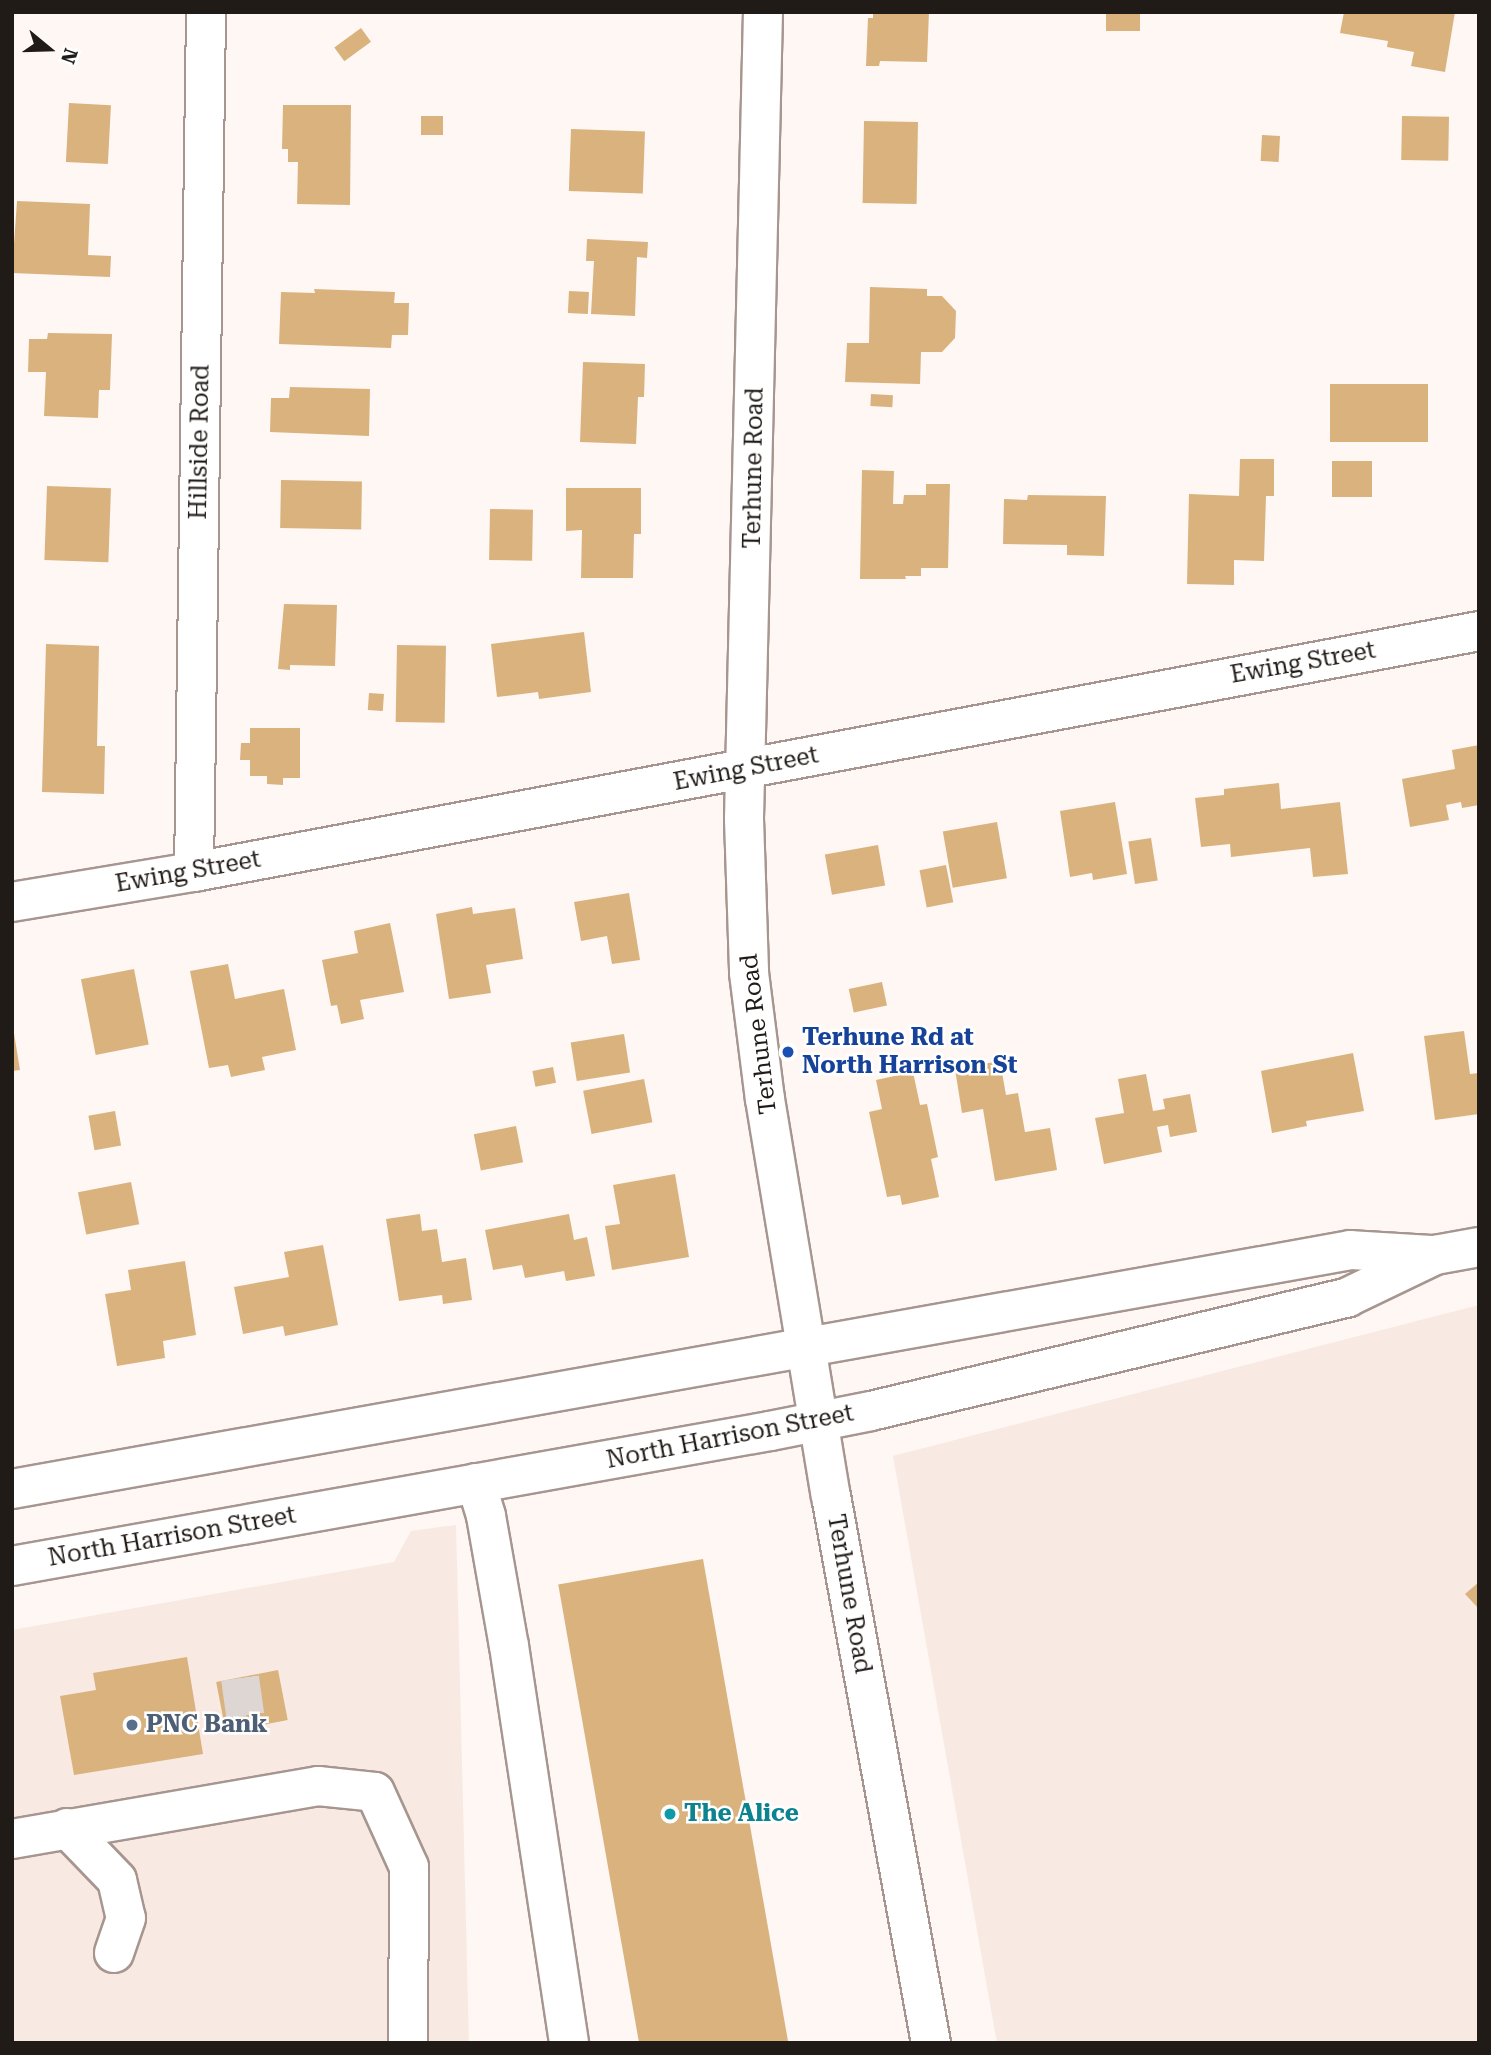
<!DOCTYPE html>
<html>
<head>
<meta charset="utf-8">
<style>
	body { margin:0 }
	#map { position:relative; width:1491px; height:2055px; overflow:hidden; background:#fef7f4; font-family:"Roboto Serif",serif }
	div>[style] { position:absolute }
	.built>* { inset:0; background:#f8e9e2 }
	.building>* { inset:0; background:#dab27d; transform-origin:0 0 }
	.minor-tunnel>* { height:38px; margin-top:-19px; transform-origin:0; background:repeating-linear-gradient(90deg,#ddd6d3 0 38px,transparent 0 57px) }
	.roads { filter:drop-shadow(2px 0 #a6968f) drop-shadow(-2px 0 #a6968f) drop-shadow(0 2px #a6968f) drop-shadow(0 -2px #a6968f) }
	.minor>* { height:38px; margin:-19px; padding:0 19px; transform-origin:19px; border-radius:19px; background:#fff }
	.dots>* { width:19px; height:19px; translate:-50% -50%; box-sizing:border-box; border:4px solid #fff; border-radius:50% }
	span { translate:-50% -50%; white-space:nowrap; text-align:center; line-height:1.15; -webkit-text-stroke:5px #fff; paint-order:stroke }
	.street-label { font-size:24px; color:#211b18 }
	.transit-label { font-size:24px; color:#164399; font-weight:700 }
	.left { translate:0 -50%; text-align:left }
	.service-label { font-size:24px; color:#4e5e75; font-weight:700 }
	.culture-label { font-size:24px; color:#0d838f; font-weight:700 }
	.frame { position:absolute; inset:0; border:14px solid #211b18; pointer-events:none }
	.north { position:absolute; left:14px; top:14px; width:70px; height:70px; -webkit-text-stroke:5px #fff; paint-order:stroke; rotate:109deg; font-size:19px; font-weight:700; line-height:28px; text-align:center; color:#211b18 }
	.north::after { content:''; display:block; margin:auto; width:24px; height:32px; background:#211b18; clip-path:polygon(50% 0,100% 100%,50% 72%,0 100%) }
</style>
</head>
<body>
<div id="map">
	<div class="built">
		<div style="clip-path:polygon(1479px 1305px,1479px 2043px,997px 2043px,893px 1456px)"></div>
		<div style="clip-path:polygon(456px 1525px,469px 2043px,12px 2043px,12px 1630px,394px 1562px,411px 1531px)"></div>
	</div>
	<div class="building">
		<div style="clip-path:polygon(873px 12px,929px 12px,927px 62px,880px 61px,879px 66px,866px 66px,868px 18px,873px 18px)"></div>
		<div style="left:1106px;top:12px;width:34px;height:19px"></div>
		<div style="clip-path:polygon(1344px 12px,1455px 12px,1445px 72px,1411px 66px,1414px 52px,1387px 47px,1388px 41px,1340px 33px)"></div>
		<div style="left:361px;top:28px;width:17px;height:33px;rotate:54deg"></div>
		<div style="left:69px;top:103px;width:42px;height:59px;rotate:3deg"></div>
		<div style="clip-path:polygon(283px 105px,351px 105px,350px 205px,297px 204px,298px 162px,288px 162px,288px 149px,282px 149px)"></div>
		<div style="left:421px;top:116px;width:22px;height:19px"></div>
		<div style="left:1402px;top:116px;width:47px;height:44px;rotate:1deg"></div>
		<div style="left:864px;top:121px;width:54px;height:82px;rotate:1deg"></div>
		<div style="left:571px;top:129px;width:74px;height:62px;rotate:2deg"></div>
		<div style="left:1262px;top:135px;width:18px;height:26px;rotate:3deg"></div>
		<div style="clip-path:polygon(17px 201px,90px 204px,88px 255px,111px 256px,110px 277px,12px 273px)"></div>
		<div style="clip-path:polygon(587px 239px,648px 242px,647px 258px,637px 257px,635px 316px,591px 314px,594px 261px,586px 261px)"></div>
		<div style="clip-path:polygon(870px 287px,927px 289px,927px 296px,942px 296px,956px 311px,955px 338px,942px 352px,921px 352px,920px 384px,845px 382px,847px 343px,869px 343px)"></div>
		<div style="clip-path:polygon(314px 289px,395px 292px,394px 303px,409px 303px,408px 335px,392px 335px,391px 348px,279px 344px,281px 292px,315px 293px)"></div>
		<div style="left:569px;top:291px;width:20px;height:22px;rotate:3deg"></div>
		<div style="clip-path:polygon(48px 333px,112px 334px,110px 390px,99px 390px,98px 418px,44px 416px,46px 372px,28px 372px,29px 339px,47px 339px)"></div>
		<div style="clip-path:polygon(583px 362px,645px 364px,644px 397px,638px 397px,636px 444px,580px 442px)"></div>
		<div style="left:1330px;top:384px;width:98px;height:58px"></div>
		<div style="clip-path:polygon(290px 387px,370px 389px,369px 436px,270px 432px,271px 398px,289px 398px)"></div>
		<div style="left:871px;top:394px;width:22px;height:12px;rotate:3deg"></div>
		<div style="clip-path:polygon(1240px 459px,1274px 459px,1274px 496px,1266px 496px,1264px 561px,1234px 560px,1234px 585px,1187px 584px,1189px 494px,1239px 496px)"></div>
		<div style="left:1332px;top:461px;width:40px;height:36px"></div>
		<div style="clip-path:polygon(862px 470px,894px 471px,893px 504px,903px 504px,904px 495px,926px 495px,926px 484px,950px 484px,948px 568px,921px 568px,921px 576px,905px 576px,906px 579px,860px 579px)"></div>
		<div style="left:281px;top:480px;width:81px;height:48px;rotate:1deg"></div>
		<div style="left:47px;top:486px;width:64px;height:74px;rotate:2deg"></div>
		<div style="clip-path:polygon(566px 488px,641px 488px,641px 534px,634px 534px,633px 578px,581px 578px,582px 530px,566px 531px)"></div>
		<div style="clip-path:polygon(1028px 495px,1106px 496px,1104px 556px,1067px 555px,1067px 545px,1003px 544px,1004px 499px,1027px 500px)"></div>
		<div style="left:490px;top:509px;width:43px;height:51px;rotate:1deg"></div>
		<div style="clip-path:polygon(284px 604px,337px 605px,335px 666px,290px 665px,290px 670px,278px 669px)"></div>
		<div style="clip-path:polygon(584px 632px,591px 692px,539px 699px,538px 692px,497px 697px,491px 644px)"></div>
		<div style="clip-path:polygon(46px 644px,99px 646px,97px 746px,105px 746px,104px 794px,42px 792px)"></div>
		<div style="left:397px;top:645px;width:49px;height:77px;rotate:1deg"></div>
		<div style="left:369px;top:693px;width:15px;height:17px;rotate:4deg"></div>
		<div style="clip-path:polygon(250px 728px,300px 728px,300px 778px,283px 778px,283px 785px,267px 784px,267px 776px,250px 776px,250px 760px,240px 760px,241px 743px,250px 743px)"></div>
		<div style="clip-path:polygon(1479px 745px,1479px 805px,1462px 808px,1461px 802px,1446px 805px,1449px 820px,1410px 827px,1402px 779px,1455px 769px,1452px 750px)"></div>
		<div style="clip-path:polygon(1279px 783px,1281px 809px,1340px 802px,1348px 874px,1313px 877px,1310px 848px,1231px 857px,1230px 844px,1201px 847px,1195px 798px,1224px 795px,1224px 789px)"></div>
		<div style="clip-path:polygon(1115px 802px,1127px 874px,1093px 880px,1092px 873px,1070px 877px,1060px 811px)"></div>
		<div style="left:997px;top:822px;width:57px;height:55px;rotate:80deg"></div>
		<div style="left:1151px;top:838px;width:43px;height:23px;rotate:81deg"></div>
		<div style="left:878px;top:845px;width:41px;height:54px;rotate:80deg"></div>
		<div style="left:946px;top:865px;width:38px;height:27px;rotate:79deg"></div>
		<div style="clip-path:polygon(629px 893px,640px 960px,612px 964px,607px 936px,581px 941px,574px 902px)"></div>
		<div style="clip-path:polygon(472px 907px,473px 914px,515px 908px,523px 959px,486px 965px,491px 993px,449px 999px,436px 914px)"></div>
		<div style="clip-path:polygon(390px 923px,404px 992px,360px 1000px,364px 1019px,341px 1024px,337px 1005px,331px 1006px,322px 960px,358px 953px,354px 931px)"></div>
		<div style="clip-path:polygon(228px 964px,235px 999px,284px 989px,296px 1050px,262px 1057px,265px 1070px,231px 1077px,228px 1065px,209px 1068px,190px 971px)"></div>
		<div style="left:134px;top:969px;width:77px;height:54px;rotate:79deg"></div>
		<div style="left:882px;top:982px;width:24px;height:34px;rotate:78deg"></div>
		<div style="clip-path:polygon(12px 1021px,20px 1070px,12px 1071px)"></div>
		<div style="clip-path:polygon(1464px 1031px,1470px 1074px,1479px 1073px,1479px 1114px,1435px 1120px,1424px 1036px)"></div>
		<div style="left:624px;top:1034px;width:39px;height:54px;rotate:81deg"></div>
		<div style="clip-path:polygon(1353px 1053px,1364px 1111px,1306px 1121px,1307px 1126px,1272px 1133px,1261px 1071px)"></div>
		<div style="clip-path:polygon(1000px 1061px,1006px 1095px,1018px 1093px,1025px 1132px,1050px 1128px,1057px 1170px,995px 1181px,983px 1109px,962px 1113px,955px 1069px)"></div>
		<div style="left:553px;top:1067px;width:16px;height:21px;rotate:79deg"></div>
		<div style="clip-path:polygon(913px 1072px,920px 1105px,927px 1104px,938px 1157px,931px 1159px,939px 1197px,902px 1205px,900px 1195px,887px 1197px,869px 1112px,882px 1109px,876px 1080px)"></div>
		<div style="clip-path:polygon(1146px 1074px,1153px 1111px,1165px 1109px,1163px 1099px,1190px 1094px,1197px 1132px,1170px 1137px,1168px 1125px,1157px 1127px,1162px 1152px,1104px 1164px,1095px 1118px,1124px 1113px,1118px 1079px)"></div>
		<div style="left:644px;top:1079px;width:44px;height:62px;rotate:79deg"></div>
		<div style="left:115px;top:1111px;width:35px;height:27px;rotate:80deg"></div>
		<div style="left:516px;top:1126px;width:37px;height:43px;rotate:79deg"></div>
		<div style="clip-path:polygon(675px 1174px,689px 1257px,612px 1270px,605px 1226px,620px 1224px,613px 1185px)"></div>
		<div style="left:131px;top:1182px;width:43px;height:54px;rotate:79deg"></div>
		<div style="clip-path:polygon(420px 1214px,422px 1231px,437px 1229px,442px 1262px,466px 1258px,472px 1300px,443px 1304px,442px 1295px,399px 1301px,386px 1219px)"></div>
		<div style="clip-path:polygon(569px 1214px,574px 1240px,587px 1237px,595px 1276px,566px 1281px,564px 1271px,525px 1278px,522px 1265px,493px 1270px,485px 1230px)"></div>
		<div style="clip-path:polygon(323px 1245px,338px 1325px,285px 1336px,283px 1326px,243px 1334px,234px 1287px,289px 1277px,284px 1252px)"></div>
		<div style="clip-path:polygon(185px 1261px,196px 1335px,163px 1341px,165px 1358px,117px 1366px,105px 1294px,131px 1290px,128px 1270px)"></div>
		<div style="left:703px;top:1559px;width:491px;height:147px;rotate:80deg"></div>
		<div style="clip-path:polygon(1479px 1582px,1479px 1609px,1465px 1594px)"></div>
		<div style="clip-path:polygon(187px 1657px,203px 1754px,74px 1775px,60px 1696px,96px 1690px,93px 1673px)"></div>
		<div style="left:278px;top:1670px;width:51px;height:63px;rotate:79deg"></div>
	</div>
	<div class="minor-tunnel">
		<div style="left:240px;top:1678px;width:50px;rotate:82deg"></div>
	</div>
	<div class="roads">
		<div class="minor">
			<div style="left:763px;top:12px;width:807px;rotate:91.35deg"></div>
			<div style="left:744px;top:819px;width:154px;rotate:88.1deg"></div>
			<div style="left:749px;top:973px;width:127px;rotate:82.8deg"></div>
			<div style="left:765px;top:1099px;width:402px;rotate:80.6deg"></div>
			<div style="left:831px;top:1496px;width:556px;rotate:79.64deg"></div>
			<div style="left:194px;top:872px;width:860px;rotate:-89.2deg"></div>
			<div style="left:12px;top:902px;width:184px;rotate:-9.4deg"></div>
			<div style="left:194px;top:872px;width:1307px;rotate:-10.62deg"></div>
			<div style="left:476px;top:1483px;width:34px;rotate:73deg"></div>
			<div style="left:486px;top:1516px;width:132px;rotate:80deg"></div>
			<div style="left:509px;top:1646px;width:402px;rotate:81.4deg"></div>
			<div style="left:12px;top:1489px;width:1360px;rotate:-10.12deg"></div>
			<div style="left:1351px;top:1250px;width:82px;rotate:3.5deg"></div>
			<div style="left:12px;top:1566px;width:770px;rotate:-10.1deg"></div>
			<div style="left:770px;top:1431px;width:103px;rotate:-11.2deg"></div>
			<div style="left:871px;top:1411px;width:490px;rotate:-13.4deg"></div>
			<div style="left:1348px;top:1297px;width:97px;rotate:-25.8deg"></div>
			<div style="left:1435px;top:1255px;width:45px;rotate:-10.3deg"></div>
			<div style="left:67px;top:1828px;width:72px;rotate:46.1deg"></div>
			<div style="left:117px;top:1880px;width:39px;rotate:77deg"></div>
			<div style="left:126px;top:1918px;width:37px;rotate:109deg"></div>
			<div style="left:12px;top:1839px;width:311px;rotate:-9.8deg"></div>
			<div style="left:318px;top:1786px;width:57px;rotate:6deg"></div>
			<div style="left:375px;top:1792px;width:82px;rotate:65.6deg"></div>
			<div style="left:409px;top:1867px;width:176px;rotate:90.3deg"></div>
		</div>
	</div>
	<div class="dots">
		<div style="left:788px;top:1052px;background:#1a4fb4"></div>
		<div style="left:132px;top:1725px;background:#5c6f8a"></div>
		<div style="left:670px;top:1814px;background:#0f9aa8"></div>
	</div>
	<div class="street-label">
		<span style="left:200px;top:442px;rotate:-89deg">Hillside Road</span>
		<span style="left:754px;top:468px;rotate:-89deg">Terhune Road</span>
		<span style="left:1303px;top:663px;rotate:-10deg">Ewing Street</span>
		<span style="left:746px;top:769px;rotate:-11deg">Ewing Street</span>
		<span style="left:188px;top:872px;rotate:-10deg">Ewing Street</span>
		<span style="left:759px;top:1034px;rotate:-97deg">Terhune Road</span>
		<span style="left:730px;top:1437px;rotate:-11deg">North Harrison Street</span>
		<span style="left:172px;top:1537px;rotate:-10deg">North Harrison Street</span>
		<span style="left:849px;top:1594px;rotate:80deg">Terhune Road</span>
	</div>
	<div class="transit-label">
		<span class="left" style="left:802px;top:1052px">Terhune Rd at<br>North Harrison St</span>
	</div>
	<div class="service-label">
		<span class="left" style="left:146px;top:1725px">PNC Bank</span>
	</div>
	<div class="culture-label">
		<span class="left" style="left:684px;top:1814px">The Alice</span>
	</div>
	<div class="frame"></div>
	<div class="north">N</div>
</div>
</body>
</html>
